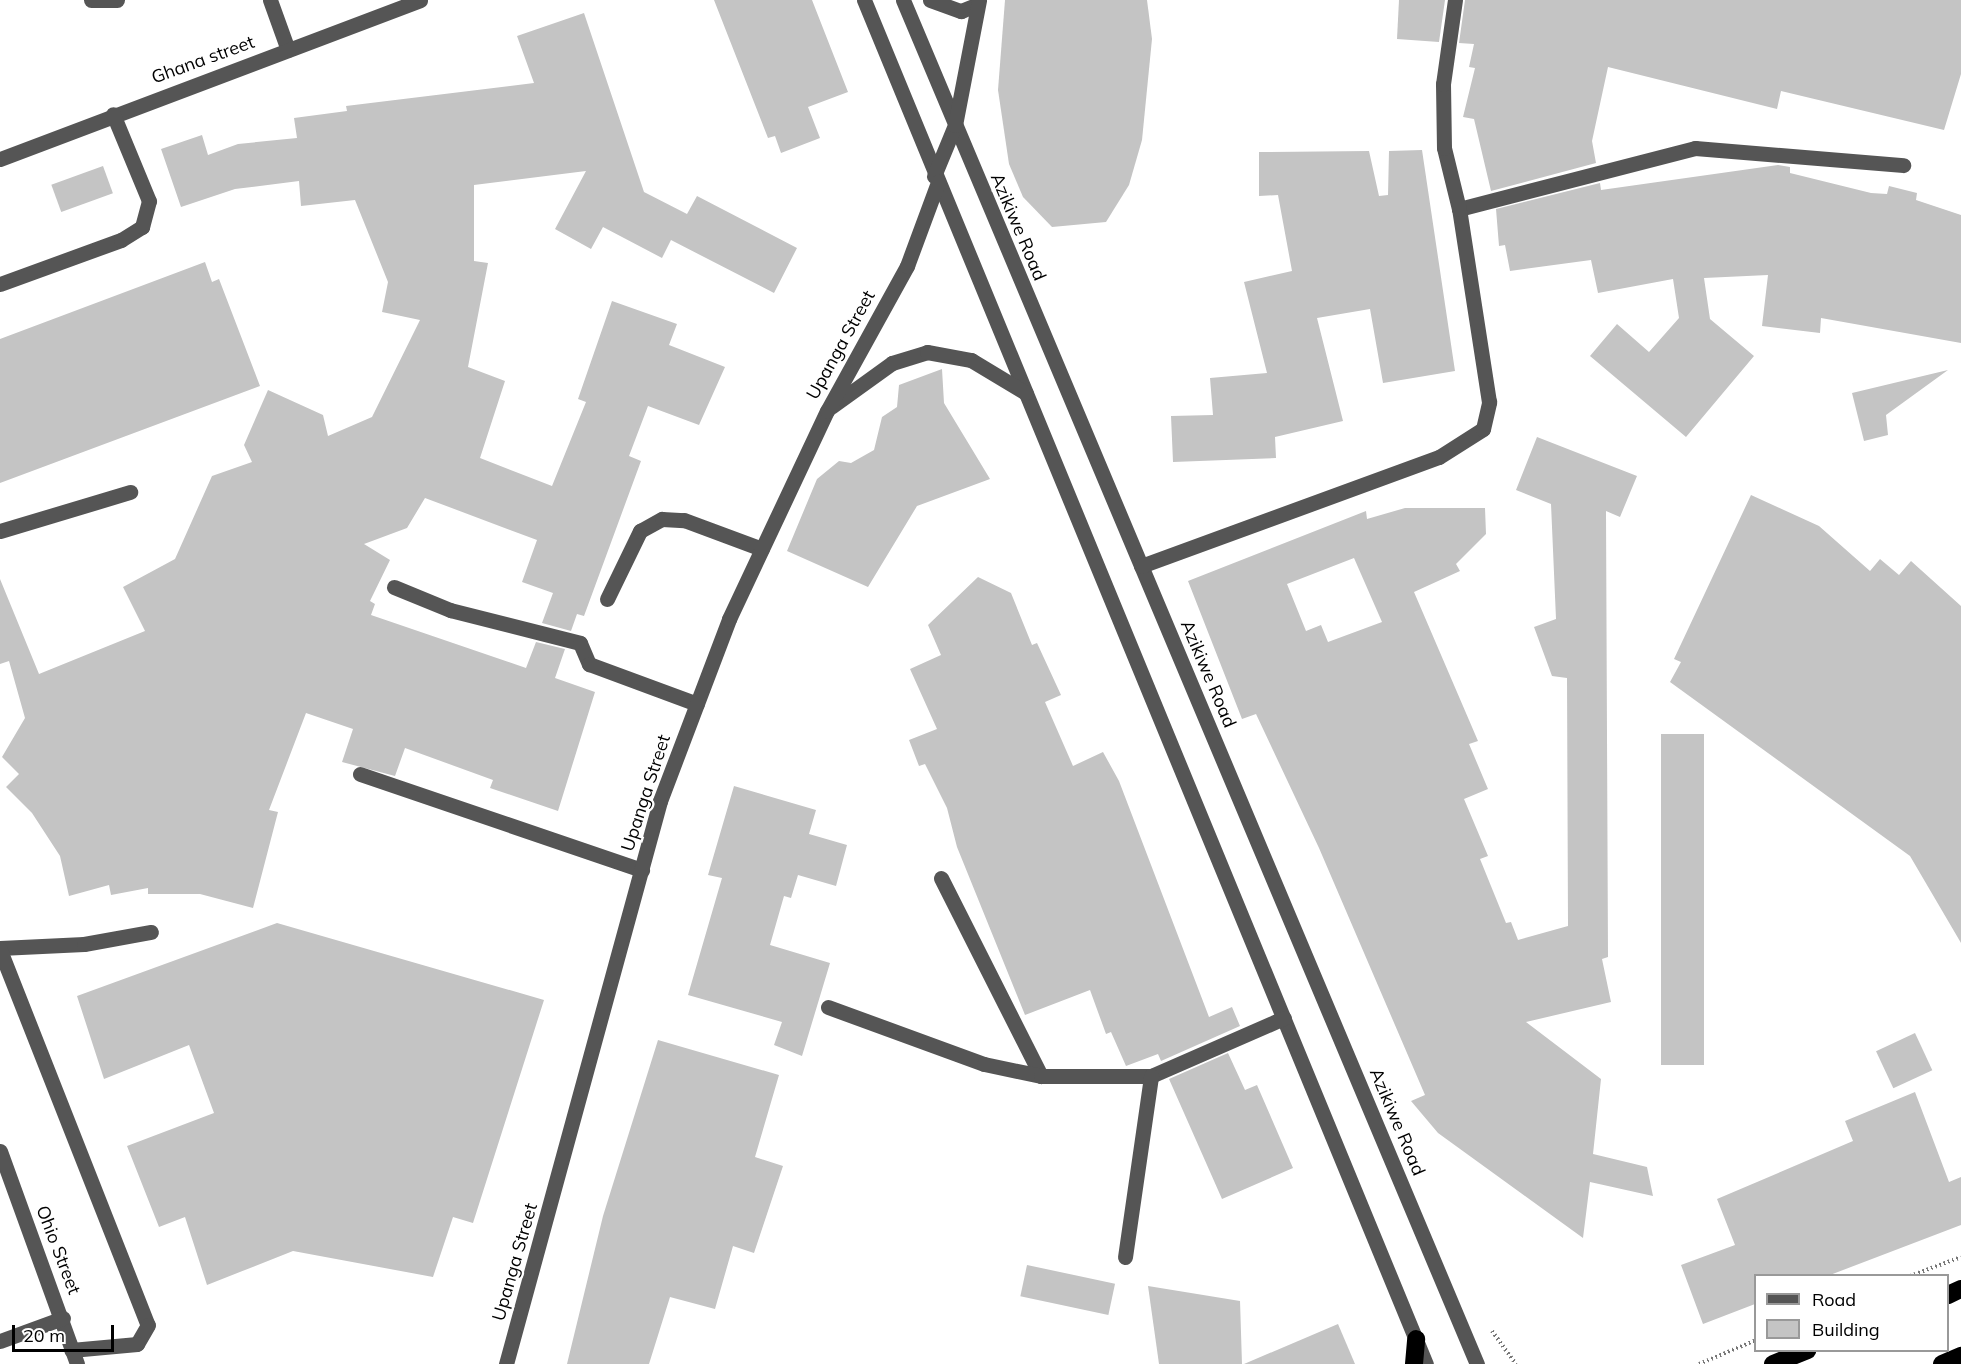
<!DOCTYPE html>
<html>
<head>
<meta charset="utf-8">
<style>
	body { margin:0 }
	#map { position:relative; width:1961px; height:1364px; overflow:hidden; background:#fff; font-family:Mulish,sans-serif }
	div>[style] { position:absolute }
	.building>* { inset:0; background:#c4c4c4; transform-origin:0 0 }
	.path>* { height:4px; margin-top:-2px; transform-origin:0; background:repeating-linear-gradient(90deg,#777 0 1.5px,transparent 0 4.5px) }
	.minor>* { height:15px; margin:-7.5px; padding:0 7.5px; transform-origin:7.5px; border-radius:7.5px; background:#555 }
	.highway>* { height:18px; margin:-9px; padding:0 9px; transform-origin:9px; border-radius:9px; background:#000 }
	span { translate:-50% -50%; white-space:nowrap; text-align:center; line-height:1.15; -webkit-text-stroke:4.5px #fff; paint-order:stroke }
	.street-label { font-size:18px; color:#000 }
	.legend { position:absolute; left:1754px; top:1274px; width:195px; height:78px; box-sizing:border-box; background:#fff; border:2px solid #999; margin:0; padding:8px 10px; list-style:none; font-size:18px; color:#000 }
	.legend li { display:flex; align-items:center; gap:12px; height:30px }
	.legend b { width:30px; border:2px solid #999 }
	.scale { position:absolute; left:12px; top:1325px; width:102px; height:27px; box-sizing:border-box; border:3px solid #000; border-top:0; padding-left:8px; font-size:18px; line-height:21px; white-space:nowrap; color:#000; -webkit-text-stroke:4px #fff; paint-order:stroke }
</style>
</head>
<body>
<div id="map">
	<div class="building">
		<div style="clip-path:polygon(714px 0,812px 0,848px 92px,808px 107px,820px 138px,781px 153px,775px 136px,768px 138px)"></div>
		<div style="clip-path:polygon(1005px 0,1147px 0,1152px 39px,1142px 140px,1129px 185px,1106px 222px,1052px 227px,1023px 197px,1009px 164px,998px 90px)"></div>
		<div style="clip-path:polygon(1399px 0,1445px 0,1439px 42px,1397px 39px)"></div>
		<div style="clip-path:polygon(1465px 0,1961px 0,1961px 74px,1944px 130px,1781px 91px,1777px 109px,1608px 67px,1592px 141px,1596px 163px,1491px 191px,1474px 119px,1463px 117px,1475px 68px,1469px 67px,1474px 44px,1459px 43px)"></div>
		<div style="clip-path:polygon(584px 13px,644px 192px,687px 214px,697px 196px,797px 248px,774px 293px,671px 240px,662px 258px,603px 227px,591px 249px,555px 229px,586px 171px,474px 185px,474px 261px,488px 263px,468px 367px,505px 381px,480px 458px,552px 486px,586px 402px,578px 399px,612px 301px,677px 324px,669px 345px,725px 367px,699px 425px,648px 406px,629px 456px,641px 461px,584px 616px,577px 614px,571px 631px,542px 623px,553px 593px,522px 582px,537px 540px,425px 498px,407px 528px,364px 544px,390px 560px,370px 601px,375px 604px,371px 615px,526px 668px,536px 642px,565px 649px,555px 678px,595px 692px,558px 811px,490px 788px,493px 780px,405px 748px,395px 776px,342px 762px,353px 729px,306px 713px,269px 810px,278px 812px,253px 908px,200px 894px,148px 894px,148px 888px,111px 895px,109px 885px,69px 896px,60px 856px,32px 813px,6px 787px,19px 774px,2px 757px,25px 718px,9px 661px,0 664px,0 579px,39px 674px,145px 631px,123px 587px,175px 559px,212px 476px,252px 462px,244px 445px,268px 390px,323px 415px,328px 436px,372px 417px,420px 320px,382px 312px,388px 282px,355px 200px,301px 206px,299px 181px,235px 189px,181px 207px,161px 149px,202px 135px,208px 155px,238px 144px,297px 138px,294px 118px,347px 111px,346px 106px,534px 83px,517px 36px)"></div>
		<div style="clip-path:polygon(1422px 150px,1455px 371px,1383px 383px,1370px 309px,1317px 318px,1343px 421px,1275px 437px,1276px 458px,1173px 462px,1171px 416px,1213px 415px,1210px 378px,1267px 373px,1244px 282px,1292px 271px,1278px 195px,1259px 196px,1259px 152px,1369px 151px,1379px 196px,1388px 195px,1389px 151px)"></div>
		<div style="clip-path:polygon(1778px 165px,1790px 167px,1790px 173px,1871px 193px,1887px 194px,1889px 186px,1917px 193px,1916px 200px,1961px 215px,1961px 343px,1821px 318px,1820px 333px,1762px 326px,1768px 275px,1704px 278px,1710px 319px,1754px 356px,1686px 437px,1590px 356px,1617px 324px,1649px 352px,1679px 318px,1673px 279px,1598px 293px,1591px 260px,1510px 271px,1505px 245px,1499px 246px,1496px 209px,1600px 183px,1601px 190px)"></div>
		<div style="left:103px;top:166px;width:29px;height:55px;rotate:70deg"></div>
		<div style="clip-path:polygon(205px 262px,212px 282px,219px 279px,260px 386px,0 483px,0 339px)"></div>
		<div style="clip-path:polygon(942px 369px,944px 403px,990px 479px,917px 506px,868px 587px,787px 551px,817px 479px,839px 461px,851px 463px,874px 450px,882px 417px,897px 407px,899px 385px)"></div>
		<div style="clip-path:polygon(1948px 370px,1886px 415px,1888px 435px,1864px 441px,1852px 393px)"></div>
		<div style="clip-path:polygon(evenodd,1537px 437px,1637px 476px,1620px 517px,1606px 511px,1608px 957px,1602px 959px,1611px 1002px,1526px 1022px,1601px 1079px,1593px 1154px,1647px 1167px,1653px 1196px,1590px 1182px,1583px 1238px,1438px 1133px,1411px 1101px,1425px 1095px,1319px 848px,1256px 714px,1242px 719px,1188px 581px,1366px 511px,1367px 519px,1405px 508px,1485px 508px,1486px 534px,1456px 564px,1460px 571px,1414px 592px,1478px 741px,1469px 744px,1488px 789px,1464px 799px,1488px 856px,1480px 859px,1506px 923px,1511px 922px,1518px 940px,1568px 926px,1567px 678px,1552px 676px,1534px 627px,1556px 619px,1551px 504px,1516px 490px,1537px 437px,1354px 558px,1382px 622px,1328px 642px,1321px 625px,1306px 631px,1287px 584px,1354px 558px)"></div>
		<div style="clip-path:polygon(1751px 495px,1819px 526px,1870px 571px,1880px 559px,1899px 575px,1911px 561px,1961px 606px,1961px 943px,1910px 856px,1670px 682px,1681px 662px,1674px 659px)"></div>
		<div style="clip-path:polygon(978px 577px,1011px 593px,1032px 645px,1037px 643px,1061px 695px,1045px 702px,1073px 766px,1103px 752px,1119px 781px,1209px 1017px,1232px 1007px,1240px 1026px,1161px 1061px,1158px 1054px,1126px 1066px,1111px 1032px,1106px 1034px,1090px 990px,1025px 1015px,957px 847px,947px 808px,925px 764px,919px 766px,909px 740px,937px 729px,910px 669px,941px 655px,928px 625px)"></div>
		<div style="left:1661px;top:734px;width:43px;height:331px"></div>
		<div style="clip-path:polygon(734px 786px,816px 810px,809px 834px,847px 845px,836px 886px,798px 875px,791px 898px,784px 896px,770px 945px,830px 963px,802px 1056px,774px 1045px,782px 1022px,688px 995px,722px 878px,708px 875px)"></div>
		<div style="clip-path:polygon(277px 923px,544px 1000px,473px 1223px,453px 1217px,433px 1277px,293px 1251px,207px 1285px,185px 1217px,159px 1227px,127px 1146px,214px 1113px,189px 1045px,104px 1079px,77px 996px)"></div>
		<div style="left:1915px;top:1033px;width:41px;height:43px;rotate:65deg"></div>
		<div style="clip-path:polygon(658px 1040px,779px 1075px,755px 1157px,783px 1166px,754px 1253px,733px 1246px,715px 1309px,670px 1297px,649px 1364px,567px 1364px,603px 1216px)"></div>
		<div style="clip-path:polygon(1228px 1053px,1245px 1090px,1257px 1085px,1293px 1168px,1222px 1199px,1169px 1079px)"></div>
		<div style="clip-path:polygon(1915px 1092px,1949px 1182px,1961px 1177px,1961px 1225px,1830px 1275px,1755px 1275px,1755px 1304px,1703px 1324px,1681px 1265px,1735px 1245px,1717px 1199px,1853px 1141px,1845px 1121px)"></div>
		<div style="left:1027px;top:1265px;width:90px;height:32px;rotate:12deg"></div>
		<div style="clip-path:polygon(1148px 1286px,1240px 1301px,1242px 1364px,1159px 1364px)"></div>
		<div style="clip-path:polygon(1338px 1324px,1355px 1364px,1244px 1364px)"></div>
	</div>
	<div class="path">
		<div style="left:1910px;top:1276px;width:54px;rotate:-20.4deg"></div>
		<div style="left:1492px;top:1331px;width:41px;rotate:54deg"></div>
		<div style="left:1699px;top:1364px;width:62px;rotate:-22.8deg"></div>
	</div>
	<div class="minor">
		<div style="left:91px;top:0;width:26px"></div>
		<div style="left:270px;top:0;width:53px;rotate:70.2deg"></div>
		<div style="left:864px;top:0;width:1475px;rotate:67.61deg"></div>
		<div style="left:903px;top:0;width:1480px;rotate:67.18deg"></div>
		<div style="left:930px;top:0;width:33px;rotate:20deg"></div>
		<div style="left:961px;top:11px;width:16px;rotate:-22deg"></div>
		<div style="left:0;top:159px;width:449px;rotate:-20.7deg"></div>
		<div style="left:934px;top:176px;width:55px;rotate:-67.6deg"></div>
		<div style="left:955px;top:125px;width:127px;rotate:-79.1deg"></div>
		<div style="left:1459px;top:209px;width:244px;rotate:-14.5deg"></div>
		<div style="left:1695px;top:148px;width:209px;rotate:4.7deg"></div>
		<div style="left:0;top:284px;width:129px;rotate:-20deg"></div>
		<div style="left:121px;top:240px;width:25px;rotate:-32deg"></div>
		<div style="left:142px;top:227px;width:27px;rotate:-75deg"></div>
		<div style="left:149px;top:201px;width:94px;rotate:-112.5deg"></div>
		<div style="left:831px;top:407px;width:75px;rotate:-35.8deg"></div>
		<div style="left:892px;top:363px;width:37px;rotate:-17deg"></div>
		<div style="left:927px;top:352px;width:45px;rotate:10.3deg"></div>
		<div style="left:971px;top:360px;width:64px;rotate:31deg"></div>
		<div style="left:0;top:531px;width:136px;rotate:-16.7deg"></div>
		<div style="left:1141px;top:566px;width:317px;rotate:-20.1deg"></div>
		<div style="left:1439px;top:457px;width:52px;rotate:-32.5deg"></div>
		<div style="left:1483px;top:429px;width:28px;rotate:-77deg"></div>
		<div style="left:1489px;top:402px;width:195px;rotate:-98.8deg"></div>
		<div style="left:1459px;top:209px;width:63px;rotate:-103.8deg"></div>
		<div style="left:1444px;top:148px;width:64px;rotate:-90.9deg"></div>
		<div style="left:1443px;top:84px;width:85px;rotate:-81.9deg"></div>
		<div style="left:394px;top:587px;width:61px;rotate:22.3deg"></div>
		<div style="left:450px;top:610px;width:134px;rotate:14.2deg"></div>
		<div style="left:580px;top:643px;width:23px;rotate:67deg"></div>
		<div style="left:589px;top:664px;width:115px;rotate:20.3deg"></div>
		<div style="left:607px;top:599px;width:76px;rotate:-64.1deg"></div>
		<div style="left:640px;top:531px;width:25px;rotate:-29deg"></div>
		<div style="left:662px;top:519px;width:22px;rotate:3deg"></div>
		<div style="left:684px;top:520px;width:83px;rotate:20.4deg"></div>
		<div style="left:360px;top:774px;width:298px;rotate:18.8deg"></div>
		<div style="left:941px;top:878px;width:222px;rotate:63.2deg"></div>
		<div style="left:0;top:948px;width:84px;rotate:-2.7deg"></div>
		<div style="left:84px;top:944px;width:68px;rotate:-10.2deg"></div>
		<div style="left:0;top:950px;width:403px;rotate:68.5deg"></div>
		<div style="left:148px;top:1325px;width:22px;rotate:120deg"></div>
		<div style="left:137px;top:1344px;width:66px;rotate:174.8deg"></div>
		<div style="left:828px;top:1007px;width:166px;rotate:20.1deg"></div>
		<div style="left:984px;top:1064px;width:58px;rotate:11.9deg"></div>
		<div style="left:1041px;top:1076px;width:110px"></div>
		<div style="left:1151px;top:1076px;width:145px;rotate:-23.6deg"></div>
		<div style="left:0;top:1151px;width:226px;rotate:70.1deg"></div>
		<div style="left:1125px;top:1257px;width:183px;rotate:-81.8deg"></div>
		<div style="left:0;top:1341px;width:67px;rotate:-20.1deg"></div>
		<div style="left:506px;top:1364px;width:584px;rotate:-74.7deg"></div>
		<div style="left:660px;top:801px;width:195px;rotate:-69.2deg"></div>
		<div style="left:729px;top:619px;width:230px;rotate:-64.8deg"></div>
		<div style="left:827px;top:411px;width:166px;rotate:-61.1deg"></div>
		<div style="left:907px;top:266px;width:90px;rotate:-69.7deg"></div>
	</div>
	<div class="highway">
		<div style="left:1948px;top:1295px;width:14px;rotate:-25deg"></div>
		<div style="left:1414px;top:1364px;width:25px;rotate:-85deg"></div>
		<div style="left:1773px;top:1364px;width:37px;rotate:-22deg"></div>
		<div style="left:1942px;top:1364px;width:21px;rotate:-23deg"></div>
	</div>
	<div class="street-label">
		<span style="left:203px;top:60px;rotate:-20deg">Ghana street</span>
		<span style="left:1018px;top:227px;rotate:67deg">Azikiwe Road</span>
		<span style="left:841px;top:345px;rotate:-61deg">Upanga Street</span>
		<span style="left:1208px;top:674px;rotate:67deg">Azikiwe Road</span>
		<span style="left:646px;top:793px;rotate:-72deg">Upanga Street</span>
		<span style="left:1397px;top:1122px;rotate:67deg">Azikiwe Road</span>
		<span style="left:58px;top:1250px;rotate:69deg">Ohio Street</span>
		<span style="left:515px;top:1262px;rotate:-74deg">Upanga Street</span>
	</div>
	<ul class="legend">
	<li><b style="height:8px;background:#555"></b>Road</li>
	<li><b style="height:16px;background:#c4c4c4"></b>Building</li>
	</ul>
	<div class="scale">20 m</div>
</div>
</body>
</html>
